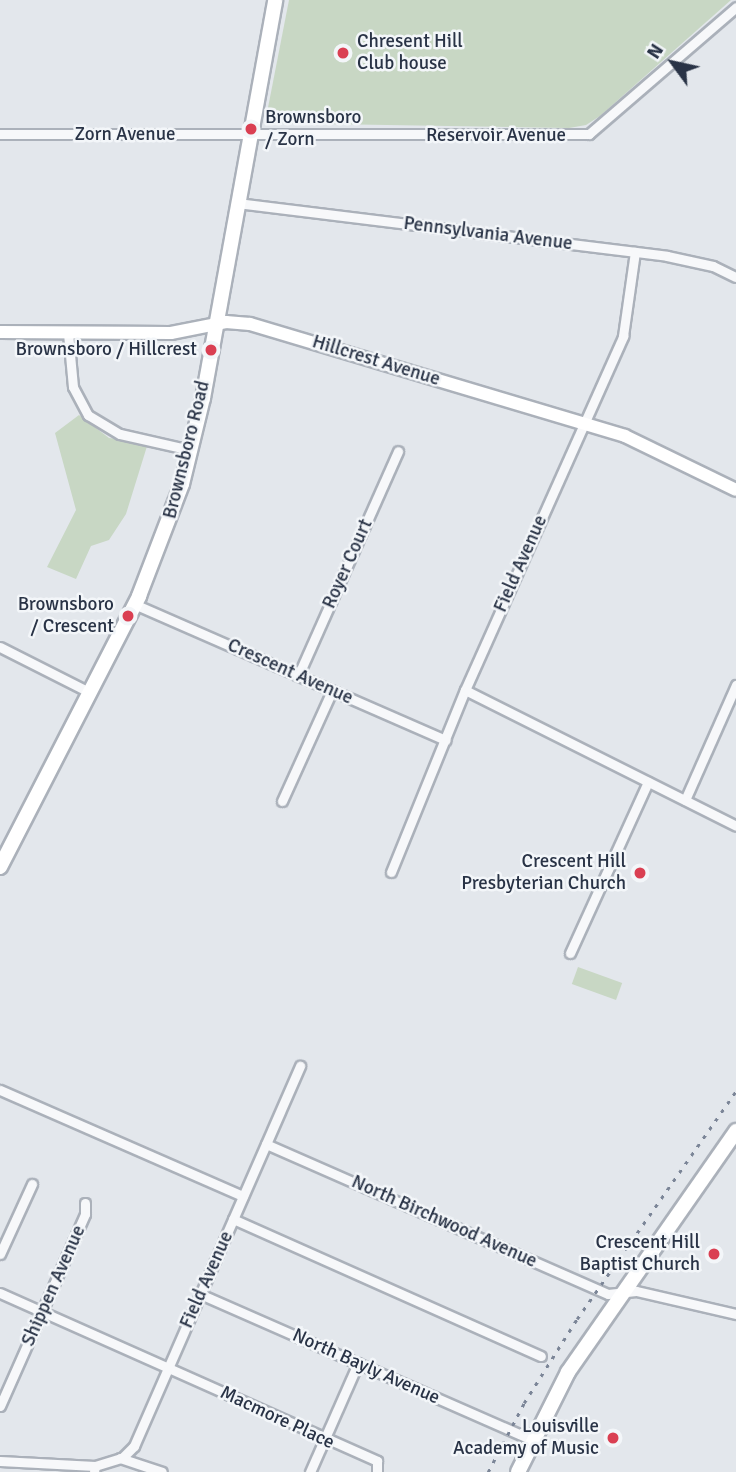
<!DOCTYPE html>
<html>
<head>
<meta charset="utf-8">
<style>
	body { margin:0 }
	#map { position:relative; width:736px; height:1472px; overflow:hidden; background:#e3e7ec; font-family:Signika,sans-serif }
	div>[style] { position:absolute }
	.green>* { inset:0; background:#c8d7c4; transform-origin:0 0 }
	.roads { filter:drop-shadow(2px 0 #abb1ba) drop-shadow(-2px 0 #abb1ba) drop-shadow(0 2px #abb1ba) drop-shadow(0 -2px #abb1ba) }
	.street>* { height:9px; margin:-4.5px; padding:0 4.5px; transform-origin:4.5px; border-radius:4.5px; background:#f7f8fa }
	.secondary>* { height:12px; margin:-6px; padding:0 6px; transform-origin:6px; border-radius:6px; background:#fff }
	.primary>* { height:14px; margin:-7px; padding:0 7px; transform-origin:7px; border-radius:7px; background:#fff }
	.rail>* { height:2.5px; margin-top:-1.25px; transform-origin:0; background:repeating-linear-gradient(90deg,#7b8597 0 3.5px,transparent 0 10.5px) }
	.dots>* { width:19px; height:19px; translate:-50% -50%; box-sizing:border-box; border:4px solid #f3f6f9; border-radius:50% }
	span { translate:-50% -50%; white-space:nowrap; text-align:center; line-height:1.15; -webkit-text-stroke:5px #f3f6f9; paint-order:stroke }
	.poi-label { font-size:19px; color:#293346 }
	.left { translate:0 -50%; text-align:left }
	.right { translate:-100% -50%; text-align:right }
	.street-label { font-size:19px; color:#293346 }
	.north { position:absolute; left:638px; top:28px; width:70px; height:70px; -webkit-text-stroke:5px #f3f6f9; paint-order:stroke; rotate:303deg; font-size:19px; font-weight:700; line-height:28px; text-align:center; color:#293346 }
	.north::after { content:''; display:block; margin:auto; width:24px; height:32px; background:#293346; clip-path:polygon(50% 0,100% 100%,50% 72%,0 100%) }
</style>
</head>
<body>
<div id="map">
	<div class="green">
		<div style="clip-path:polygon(289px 0,731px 0,600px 116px,586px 125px,569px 128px,265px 123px)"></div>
		<div style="clip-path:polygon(79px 415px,109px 438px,148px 443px,126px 514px,109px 540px,91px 546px,76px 579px,47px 567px,76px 510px,55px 433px)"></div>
		<div style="left:578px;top:967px;width:47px;height:18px;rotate:20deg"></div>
	</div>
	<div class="roads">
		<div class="street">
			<div style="left:0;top:134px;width:589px"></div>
			<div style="left:589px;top:134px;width:194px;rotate:-40.8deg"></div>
			<div style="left:237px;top:203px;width:433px;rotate:7deg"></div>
			<div style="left:667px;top:256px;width:47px;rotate:12.3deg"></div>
			<div style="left:713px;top:266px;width:25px;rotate:26deg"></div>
			<div style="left:68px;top:333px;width:54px;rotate:84.7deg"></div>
			<div style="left:73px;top:387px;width:32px;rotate:62deg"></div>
			<div style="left:88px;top:415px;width:37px;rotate:31deg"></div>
			<div style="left:120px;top:434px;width:73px;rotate:12.7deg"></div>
			<div style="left:134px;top:604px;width:340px;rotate:23.6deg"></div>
			<div style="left:0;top:647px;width:97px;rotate:26.8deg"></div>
			<div style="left:298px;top:676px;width:246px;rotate:-66deg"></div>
			<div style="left:465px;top:690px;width:303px;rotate:26.6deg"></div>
			<div style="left:685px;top:800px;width:126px;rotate:-66.1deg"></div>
			<div style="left:282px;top:801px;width:121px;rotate:-65.6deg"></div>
			<div style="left:391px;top:872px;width:196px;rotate:-67.9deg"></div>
			<div style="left:465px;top:690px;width:388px;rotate:-65.9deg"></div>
			<div style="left:623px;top:336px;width:85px;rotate:-81.9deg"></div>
			<div style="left:570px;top:953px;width:188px;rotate:-65.5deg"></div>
			<div style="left:0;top:1090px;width:265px;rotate:23.6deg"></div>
			<div style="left:266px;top:1144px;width:373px;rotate:23.7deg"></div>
			<div style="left:608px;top:1294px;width:28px;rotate:-6deg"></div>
			<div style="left:636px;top:1291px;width:103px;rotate:13deg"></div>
			<div style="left:233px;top:1219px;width:337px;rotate:24deg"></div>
			<div style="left:0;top:1254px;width:77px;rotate:-65.4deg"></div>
			<div style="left:0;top:1293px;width:413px;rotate:24deg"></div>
			<div style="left:377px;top:1461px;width:11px;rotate:90deg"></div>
			<div style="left:200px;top:1294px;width:363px;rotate:23.7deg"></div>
			<div style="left:0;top:1406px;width:210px;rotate:-66.1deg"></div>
			<div style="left:85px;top:1214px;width:11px;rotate:-90deg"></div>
			<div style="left:120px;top:1458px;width:44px;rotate:18.4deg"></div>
			<div style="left:0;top:1461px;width:95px;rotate:3deg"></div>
			<div style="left:94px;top:1472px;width:6px;rotate:-81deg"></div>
			<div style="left:95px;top:1466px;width:28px;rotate:-17deg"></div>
			<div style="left:122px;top:1458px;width:17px;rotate:-45deg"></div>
			<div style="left:134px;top:1446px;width:415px;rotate:-66.4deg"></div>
			<div style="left:310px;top:1472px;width:119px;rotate:-66.2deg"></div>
		</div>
		<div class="secondary">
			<div style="left:0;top:332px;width:171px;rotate:0.3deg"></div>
			<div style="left:171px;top:333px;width:56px;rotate:-11.3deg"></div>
			<div style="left:226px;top:322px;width:24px;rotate:5deg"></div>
			<div style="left:250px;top:324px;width:391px;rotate:16.6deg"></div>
			<div style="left:625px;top:436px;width:123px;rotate:25.9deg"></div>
		</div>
		<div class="primary">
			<div style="left:0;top:867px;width:305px;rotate:-62.8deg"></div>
			<div style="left:139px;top:596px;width:120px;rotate:-69deg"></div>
			<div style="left:182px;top:484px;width:89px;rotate:-76.3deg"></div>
			<div style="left:203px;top:398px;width:404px;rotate:-79.7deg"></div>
			<div style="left:518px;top:1472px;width:112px;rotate:-63.4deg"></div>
			<div style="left:568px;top:1372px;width:294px;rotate:-55.1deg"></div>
		</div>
	</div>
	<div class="rail">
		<div style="left:488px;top:1472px;width:78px;rotate:-62.4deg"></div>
		<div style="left:524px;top:1403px;width:99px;rotate:-57.8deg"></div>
		<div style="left:577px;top:1319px;width:278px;rotate:-55.1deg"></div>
	</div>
	<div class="dots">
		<div style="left:343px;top:53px;background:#da3f52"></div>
		<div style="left:251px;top:129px;background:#da3f52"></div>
		<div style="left:211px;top:350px;background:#da3f52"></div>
		<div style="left:128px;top:616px;background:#da3f52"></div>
		<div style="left:640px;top:873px;background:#da3f52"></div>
		<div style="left:714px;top:1254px;background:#da3f52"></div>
		<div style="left:613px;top:1438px;background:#da3f52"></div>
	</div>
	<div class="poi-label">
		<span class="left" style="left:357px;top:53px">Chresent Hill<br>Club house</span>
		<span class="left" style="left:265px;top:129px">Brownsboro<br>/ Zorn</span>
		<span class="right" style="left:197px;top:350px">Brownsboro / Hillcrest</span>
		<span class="right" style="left:114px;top:616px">Brownsboro<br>/ Crescent</span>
		<span class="right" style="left:626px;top:873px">Crescent Hill<br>Presbyterian Church</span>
		<span class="right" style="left:700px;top:1254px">Crescent Hill<br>Baptist Church</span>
		<span class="right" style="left:599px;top:1438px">Louisville<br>Academy of Music</span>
	</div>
	<div class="street-label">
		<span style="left:125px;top:135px">Zorn Avenue</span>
		<span style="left:496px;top:136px">Reservoir Avenue</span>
		<span style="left:488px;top:234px;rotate:7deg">Pennsylvania Avenue</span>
		<span style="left:376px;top:361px;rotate:17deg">Hillcrest Avenue</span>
		<span style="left:187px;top:450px;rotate:-76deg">Brownsboro Road</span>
		<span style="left:348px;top:564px;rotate:-66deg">Royer Court</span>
		<span style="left:521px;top:564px;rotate:-66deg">Field Avenue</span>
		<span style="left:290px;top:672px;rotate:24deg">Crescent Avenue</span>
		<span style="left:444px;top:1222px;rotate:24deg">North Birchwood Avenue</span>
		<span style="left:207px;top:1280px;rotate:-66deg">Field Avenue</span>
		<span style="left:54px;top:1286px;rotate:-66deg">Shippen Avenue</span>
		<span style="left:366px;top:1367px;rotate:24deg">North Bayly Avenue</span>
		<span style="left:277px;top:1418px;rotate:25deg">Macmore Place</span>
	</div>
	<div class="north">N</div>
</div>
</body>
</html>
